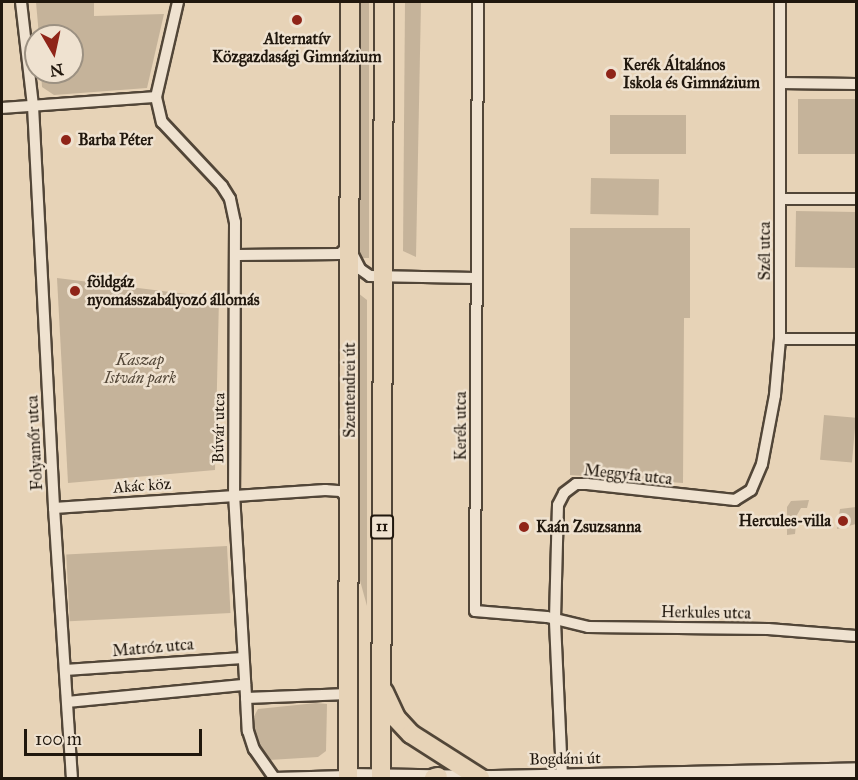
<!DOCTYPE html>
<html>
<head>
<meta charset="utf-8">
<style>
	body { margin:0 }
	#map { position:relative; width:858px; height:780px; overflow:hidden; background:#e7d3b7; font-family:"IM FELL Great Primer",serif }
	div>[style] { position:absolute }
	.green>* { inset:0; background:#c5b39a; transform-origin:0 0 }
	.roads { filter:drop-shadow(2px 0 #524638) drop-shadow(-2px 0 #524638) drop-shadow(0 2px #524638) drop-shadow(0 -2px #524638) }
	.minor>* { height:10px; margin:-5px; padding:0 5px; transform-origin:5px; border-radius:5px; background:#efe2d0 }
	.tertiary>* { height:14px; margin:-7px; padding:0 7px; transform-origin:7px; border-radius:7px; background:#efe2d0 }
	.primary>* { height:18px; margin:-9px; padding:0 9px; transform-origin:9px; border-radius:9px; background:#e7d3b7 }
	.dots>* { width:16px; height:16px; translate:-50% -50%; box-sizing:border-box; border:3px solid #efe2d0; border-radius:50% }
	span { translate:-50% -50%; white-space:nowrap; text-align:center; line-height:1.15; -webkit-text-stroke:5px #efe2d0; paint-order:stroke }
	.shield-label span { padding:2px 4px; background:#efe2d0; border:2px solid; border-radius:4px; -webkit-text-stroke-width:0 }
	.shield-label { font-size:15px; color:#20170d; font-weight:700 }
	.poi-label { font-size:16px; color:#20170d; font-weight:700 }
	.left { translate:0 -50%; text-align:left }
	.right { translate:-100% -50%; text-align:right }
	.street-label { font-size:16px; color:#20170d }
	.park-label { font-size:16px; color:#524637; font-style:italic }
	.frame { position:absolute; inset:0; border:3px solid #20170d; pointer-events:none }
	.north { position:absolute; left:24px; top:24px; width:60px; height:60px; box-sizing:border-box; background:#efe2d0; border:2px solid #9c9182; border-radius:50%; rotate:171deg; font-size:16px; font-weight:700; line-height:24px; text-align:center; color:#20170d }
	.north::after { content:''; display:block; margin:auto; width:21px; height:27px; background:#8f2418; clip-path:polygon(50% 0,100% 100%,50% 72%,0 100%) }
	.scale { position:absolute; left:24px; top:729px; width:178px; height:27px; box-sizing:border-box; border:3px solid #20170d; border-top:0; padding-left:8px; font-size:18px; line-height:21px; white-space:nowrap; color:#20170d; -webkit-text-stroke:4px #efe2d0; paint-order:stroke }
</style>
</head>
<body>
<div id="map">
	<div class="green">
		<div style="clip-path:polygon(36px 2px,94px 3px,94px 16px,164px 14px,147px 88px,54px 95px,42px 87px,41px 72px,72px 72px,72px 36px,39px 36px)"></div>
		<div style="left:359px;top:2px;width:10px;height:256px"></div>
		<div style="clip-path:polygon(405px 2px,421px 2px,416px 257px,403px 251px)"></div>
		<div style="left:798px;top:99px;width:58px;height:55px"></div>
		<div style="left:610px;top:115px;width:76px;height:39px"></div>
		<div style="left:591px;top:178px;width:68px;height:36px;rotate:1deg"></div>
		<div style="left:796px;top:211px;width:60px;height:56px;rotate:1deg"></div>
		<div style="clip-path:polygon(570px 228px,690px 228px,690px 318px,684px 318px,683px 483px,570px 475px)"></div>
		<div style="clip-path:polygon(57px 278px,219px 298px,215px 470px,68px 483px)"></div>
		<div style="clip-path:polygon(358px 293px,367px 300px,367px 606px,359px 577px)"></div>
		<div style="left:824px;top:415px;width:32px;height:45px;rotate:5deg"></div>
		<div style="clip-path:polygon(809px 500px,807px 508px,801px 508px,797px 515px,795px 534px,787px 535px,787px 507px,791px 501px)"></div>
		<div style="clip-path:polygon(856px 507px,856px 524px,837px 529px,840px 509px)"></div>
		<div style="left:227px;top:546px;width:67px;height:161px;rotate:87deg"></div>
		<div style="clip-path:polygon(316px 703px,327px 704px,326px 751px,318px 757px,269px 760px,253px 733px,252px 720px,258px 709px)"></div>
	</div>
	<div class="roads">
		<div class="minor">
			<div style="left:21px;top:2px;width:105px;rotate:83.4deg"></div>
			<div style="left:33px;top:106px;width:403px;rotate:87deg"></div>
			<div style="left:54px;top:508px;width:271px;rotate:86.2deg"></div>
			<div style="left:178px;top:2px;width:98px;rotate:103deg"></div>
			<div style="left:156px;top:97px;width:26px;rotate:77deg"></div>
			<div style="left:162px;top:122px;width:88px;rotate:46.8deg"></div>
			<div style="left:222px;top:186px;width:15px;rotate:58deg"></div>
			<div style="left:230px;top:199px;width:24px;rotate:78deg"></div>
			<div style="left:235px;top:222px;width:272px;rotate:90.2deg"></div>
			<div style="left:234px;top:494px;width:204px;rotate:86.6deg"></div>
			<div style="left:246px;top:698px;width:33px;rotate:87deg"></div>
			<div style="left:248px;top:731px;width:19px;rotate:72deg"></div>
			<div style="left:254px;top:749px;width:35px;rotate:55deg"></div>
			<div style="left:478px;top:2px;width:609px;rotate:90.28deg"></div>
			<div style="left:475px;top:611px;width:72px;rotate:4.8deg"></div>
			<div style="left:547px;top:617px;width:42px;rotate:13.7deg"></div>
			<div style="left:588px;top:627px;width:180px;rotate:0.6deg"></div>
			<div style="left:768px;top:629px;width:88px;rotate:4.5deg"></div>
			<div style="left:780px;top:83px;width:76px;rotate:0.8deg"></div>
			<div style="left:2px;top:108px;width:154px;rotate:-4.1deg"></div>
			<div style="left:780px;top:199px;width:76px"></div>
			<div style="left:352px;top:253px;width:18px;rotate:63deg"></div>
			<div style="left:360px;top:269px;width:12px;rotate:35deg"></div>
			<div style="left:370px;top:276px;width:105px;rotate:1.1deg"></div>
			<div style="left:237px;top:255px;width:103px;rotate:-0.6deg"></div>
			<div style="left:340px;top:254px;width:14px;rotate:-45deg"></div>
			<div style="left:780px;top:339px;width:76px"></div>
			<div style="left:54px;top:508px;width:272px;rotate:-3.8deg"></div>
			<div style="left:325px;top:490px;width:16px;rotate:4deg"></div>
			<div style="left:341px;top:491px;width:11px;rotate:52deg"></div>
			<div style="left:65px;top:670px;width:178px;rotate:-3.9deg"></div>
			<div style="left:246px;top:698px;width:102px;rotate:-2.2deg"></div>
			<div style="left:67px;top:702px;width:179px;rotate:-5.5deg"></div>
			<div style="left:562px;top:776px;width:157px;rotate:-92.6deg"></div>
			<div style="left:555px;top:619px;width:114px;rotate:-88.5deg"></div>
			<div style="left:558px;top:505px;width:13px;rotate:-63deg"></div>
			<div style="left:564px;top:493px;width:15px;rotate:-37deg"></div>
			<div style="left:576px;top:484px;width:11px"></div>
			<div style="left:587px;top:484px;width:149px;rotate:6.2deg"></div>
			<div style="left:735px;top:500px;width:19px;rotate:-32deg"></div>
			<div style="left:751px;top:490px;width:28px;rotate:-67deg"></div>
			<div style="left:762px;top:464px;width:70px;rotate:-79.3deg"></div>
			<div style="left:775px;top:395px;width:56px;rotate:-84.9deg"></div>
			<div style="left:780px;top:339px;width:337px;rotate:-90deg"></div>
			<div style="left:274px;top:778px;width:74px;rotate:-1.5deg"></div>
		</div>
		<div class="tertiary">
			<div style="left:348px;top:776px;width:141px;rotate:0.8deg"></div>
			<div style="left:489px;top:778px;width:367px;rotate:-1.2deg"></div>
		</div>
		<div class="primary">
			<div style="left:384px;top:692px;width:29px;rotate:65deg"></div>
			<div style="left:396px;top:718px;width:22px;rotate:47deg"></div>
			<div style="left:411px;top:734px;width:82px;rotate:32.5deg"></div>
			<div style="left:348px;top:778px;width:776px;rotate:-89.85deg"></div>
			<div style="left:381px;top:778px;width:776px;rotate:-89.78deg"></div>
			<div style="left:434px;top:778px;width:4px;rotate:-14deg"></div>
		</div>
	</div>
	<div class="dots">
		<div style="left:297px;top:20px;background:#8f2418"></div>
		<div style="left:611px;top:74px;background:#8f2418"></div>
		<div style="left:66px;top:140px;background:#8f2418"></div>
		<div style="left:75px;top:291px;background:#8f2418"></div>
		<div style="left:843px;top:521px;background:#8f2418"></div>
		<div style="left:524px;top:527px;background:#8f2418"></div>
	</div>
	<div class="shield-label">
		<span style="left:382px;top:527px">11</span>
	</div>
	<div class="poi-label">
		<span style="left:297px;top:48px">Alternatív<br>Közgazdasági Gimnázium</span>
		<span class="left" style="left:623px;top:74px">Kerék Általános<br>Iskola és Gimnázium</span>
		<span class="left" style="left:78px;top:140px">Barba Péter</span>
		<span class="left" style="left:87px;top:291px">földgáz<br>nyomásszabályozó állomás</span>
		<span class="right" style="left:831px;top:521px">Hercules-villa</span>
		<span class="left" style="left:536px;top:527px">Kaán Zsuzsanna</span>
	</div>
	<div class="street-label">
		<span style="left:765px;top:251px;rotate:-90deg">Szél utca</span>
		<span style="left:350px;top:390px;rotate:-90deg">Szentendrei út</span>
		<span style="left:461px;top:426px;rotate:-90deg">Kerék utca</span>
		<span style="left:219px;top:428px;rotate:-89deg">Búvár utca</span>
		<span style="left:35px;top:443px;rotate:-93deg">Folyamőr utca</span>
		<span style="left:628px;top:475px;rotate:6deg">Meggyfa utca</span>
		<span style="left:142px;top:486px;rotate:-4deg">Akác köz</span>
		<span style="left:706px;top:613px;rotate:1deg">Herkules utca</span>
		<span style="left:153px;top:648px;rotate:-5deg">Matróz utca</span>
		<span style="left:565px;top:759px;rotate:-1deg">Bogdáni út</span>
	</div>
	<div class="park-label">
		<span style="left:140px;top:369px">Kaszap<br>István park</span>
	</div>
	<div class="frame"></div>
	<div class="north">N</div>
	<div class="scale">100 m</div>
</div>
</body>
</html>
